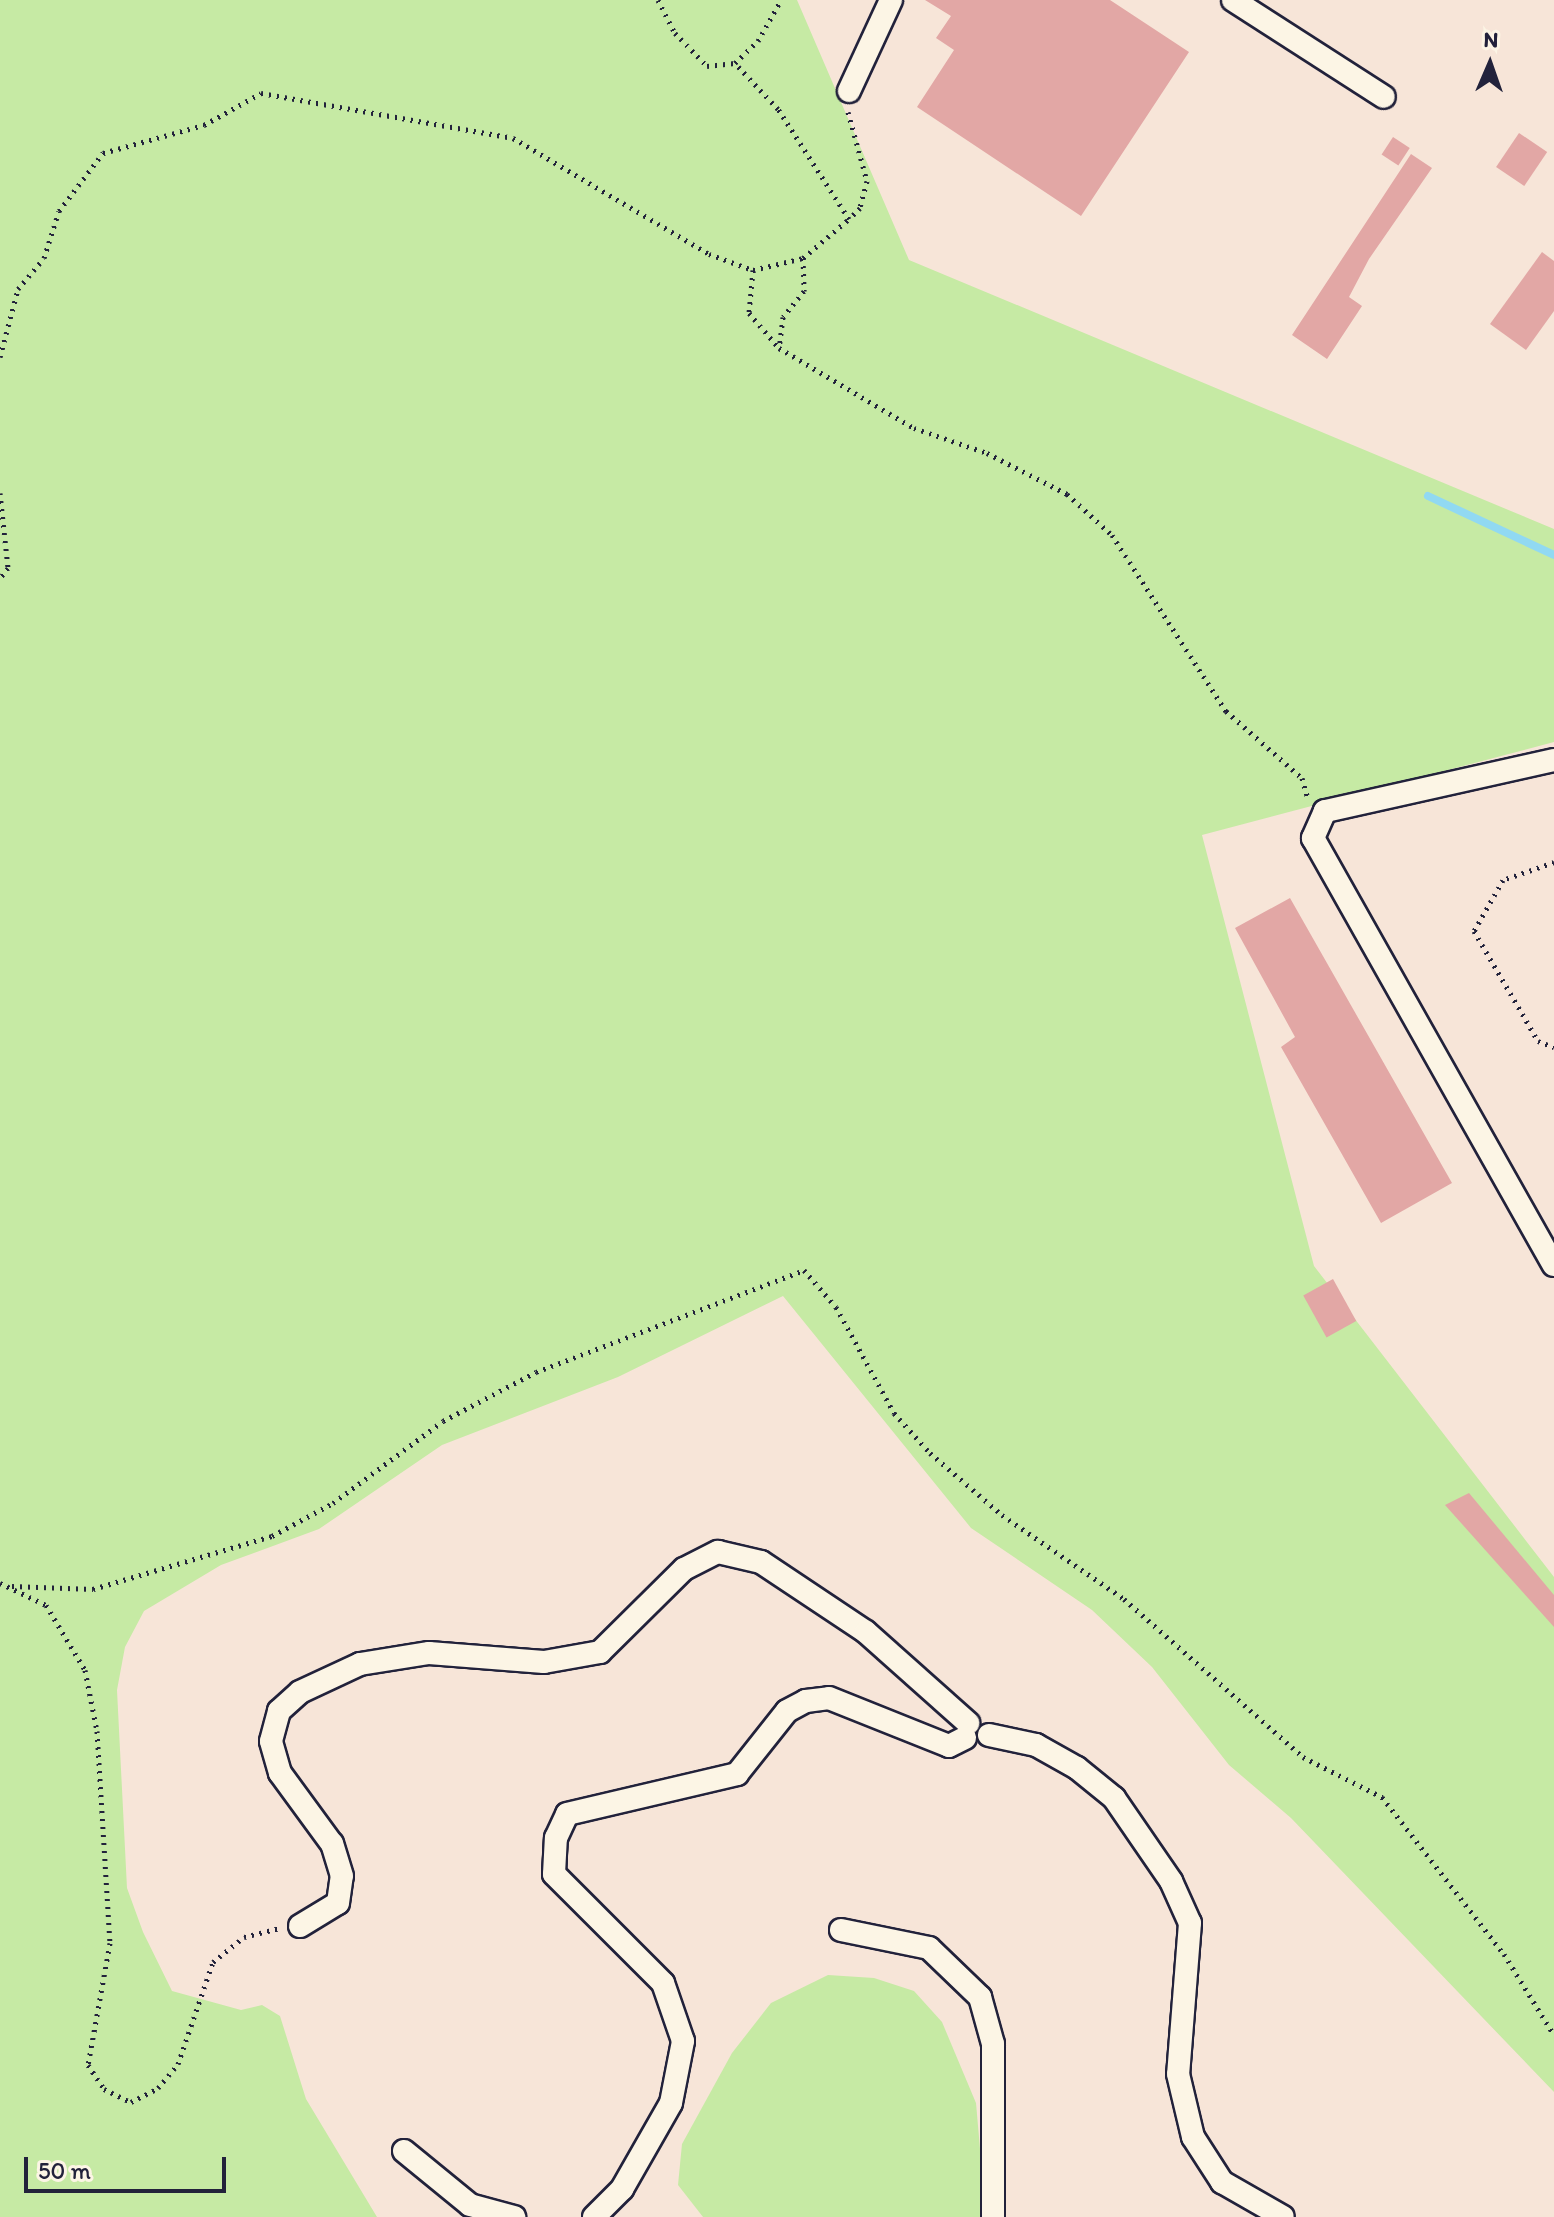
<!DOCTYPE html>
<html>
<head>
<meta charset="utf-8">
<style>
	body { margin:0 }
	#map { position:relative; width:1554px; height:2217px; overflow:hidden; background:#f7e5d8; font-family:Itim,sans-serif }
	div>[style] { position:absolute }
	.green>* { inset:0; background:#c6eaa4 }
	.stream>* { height:8px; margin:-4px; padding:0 4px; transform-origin:4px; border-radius:4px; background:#91d9f2 }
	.building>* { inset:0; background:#e2a7a5; transform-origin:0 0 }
	.path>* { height:5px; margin-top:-2.5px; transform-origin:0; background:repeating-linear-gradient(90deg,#22223b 0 2px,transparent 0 8px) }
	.roads { filter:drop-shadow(2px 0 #22223b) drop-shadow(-2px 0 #22223b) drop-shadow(0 2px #22223b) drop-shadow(0 -2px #22223b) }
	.minor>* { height:22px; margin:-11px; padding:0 11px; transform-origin:11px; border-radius:11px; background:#fcf5e5 }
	span { translate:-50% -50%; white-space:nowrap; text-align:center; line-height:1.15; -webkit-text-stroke:6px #fcf5e5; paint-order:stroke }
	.north { position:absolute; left:1450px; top:24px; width:80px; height:80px; -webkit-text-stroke:6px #fcf5e5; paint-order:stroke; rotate:2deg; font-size:22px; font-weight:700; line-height:32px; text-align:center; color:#22223b }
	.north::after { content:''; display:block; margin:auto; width:28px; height:36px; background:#22223b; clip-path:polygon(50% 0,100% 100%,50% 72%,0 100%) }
	.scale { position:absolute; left:24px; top:2157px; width:202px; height:36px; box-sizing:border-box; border:4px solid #22223b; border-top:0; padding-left:10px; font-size:24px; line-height:28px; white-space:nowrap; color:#22223b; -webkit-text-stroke:6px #fcf5e5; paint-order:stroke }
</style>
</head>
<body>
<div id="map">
	<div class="green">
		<div style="clip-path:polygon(0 0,797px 0,909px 260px,1554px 529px,1554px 742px,1202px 835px,1314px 1266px,1554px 1577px,1554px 2092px,1291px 1818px,1229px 1765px,1152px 1667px,1092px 1610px,971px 1528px,783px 1296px,618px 1377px,442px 1445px,319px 1529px,221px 1565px,144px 1611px,125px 1647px,117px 1690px,127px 1888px,143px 1932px,172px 1991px,241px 2010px,262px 2005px,280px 2016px,306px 2099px,377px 2217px,0 2217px)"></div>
		<div style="clip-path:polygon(828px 1975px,874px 1978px,914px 1991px,942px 2022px,976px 2103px,986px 2217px,703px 2217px,678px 2185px,682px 2144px,732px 2053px,771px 2003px)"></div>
	</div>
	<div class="stream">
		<div style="left:1428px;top:496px;width:139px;rotate:25.1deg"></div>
	</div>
	<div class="building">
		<div style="clip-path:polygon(925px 0,1110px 0,1189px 52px,1081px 216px,917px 107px,954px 50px,936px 38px,951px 16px)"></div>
		<div style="left:1519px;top:133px;width:34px;height:41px;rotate:34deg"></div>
		<div style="left:1393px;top:137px;width:20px;height:21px;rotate:33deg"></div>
		<div style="clip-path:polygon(1411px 154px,1432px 168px,1369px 259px,1349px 297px,1362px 306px,1327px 359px,1292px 335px)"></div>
		<div style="clip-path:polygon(1542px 252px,1554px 261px,1554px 311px,1526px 350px,1490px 324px)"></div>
		<div style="clip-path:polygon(1290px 898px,1452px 1183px,1381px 1223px,1281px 1047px,1295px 1037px,1235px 928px)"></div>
		<div style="left:1333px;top:1279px;width:48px;height:34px;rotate:61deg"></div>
		<div style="clip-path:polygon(1469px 1493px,1554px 1595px,1554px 1627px,1445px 1505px)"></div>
	</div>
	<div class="path">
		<div style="left:658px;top:0;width:37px;rotate:63deg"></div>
		<div style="left:675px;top:33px;width:46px;rotate:45.9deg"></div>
		<div style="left:707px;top:66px;width:28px;rotate:-6deg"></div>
		<div style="left:735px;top:63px;width:32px;rotate:-44deg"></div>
		<div style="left:758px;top:41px;width:47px;rotate:-60.7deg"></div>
		<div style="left:848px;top:112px;width:72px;rotate:74.6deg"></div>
		<div style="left:867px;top:181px;width:28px;rotate:105deg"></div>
		<div style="left:860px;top:208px;width:16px;rotate:135deg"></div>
		<div style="left:803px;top:258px;width:33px;rotate:88deg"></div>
		<div style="left:804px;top:291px;width:33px;rotate:129deg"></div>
		<div style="left:783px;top:317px;width:31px;rotate:97deg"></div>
		<div style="left:779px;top:348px;width:157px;rotate:30.7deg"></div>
		<div style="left:914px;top:428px;width:77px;rotate:18.9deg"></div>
		<div style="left:987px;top:453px;width:90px;rotate:27.1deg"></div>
		<div style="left:1067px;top:494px;width:61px;rotate:42.3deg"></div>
		<div style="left:1112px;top:535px;width:210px;rotate:57.1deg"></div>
		<div style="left:1226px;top:711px;width:101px;rotate:41.4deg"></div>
		<div style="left:1302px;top:778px;width:19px;rotate:74deg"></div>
		<div style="left:753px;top:270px;width:43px;rotate:95.3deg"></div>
		<div style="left:749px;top:313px;width:45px;rotate:49.5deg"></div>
		<div style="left:0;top:357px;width:70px;rotate:-75.2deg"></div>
		<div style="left:18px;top:289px;width:40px;rotate:-50deg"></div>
		<div style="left:44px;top:258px;width:49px;rotate:-72.3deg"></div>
		<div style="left:59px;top:211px;width:73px;rotate:-52.8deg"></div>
		<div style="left:103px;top:153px;width:105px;rotate:-15.5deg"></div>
		<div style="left:204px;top:125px;width:65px;rotate:-29.3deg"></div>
		<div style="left:261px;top:93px;width:256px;rotate:10.1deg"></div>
		<div style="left:513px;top:138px;width:228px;rotate:30.6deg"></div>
		<div style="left:709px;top:254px;width:47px;rotate:20deg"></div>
		<div style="left:753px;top:270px;width:51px;rotate:-13.5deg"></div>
		<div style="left:803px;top:258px;width:60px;rotate:-40.3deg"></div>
		<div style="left:849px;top:219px;width:131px;rotate:-122.8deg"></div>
		<div style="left:778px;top:109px;width:63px;rotate:-133.1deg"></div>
		<div style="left:0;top:493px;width:75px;rotate:83.9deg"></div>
		<div style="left:8px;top:568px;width:13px;rotate:129deg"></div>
		<div style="left:1554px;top:862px;width:54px;rotate:160.6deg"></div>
		<div style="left:1503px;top:880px;width:59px;rotate:119.6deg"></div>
		<div style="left:1474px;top:931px;width:127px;rotate:59.8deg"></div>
		<div style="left:1538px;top:1041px;width:17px;rotate:21deg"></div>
		<div style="left:0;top:1583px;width:51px;rotate:25.6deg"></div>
		<div style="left:46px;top:1605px;width:76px;rotate:59deg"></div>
		<div style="left:85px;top:1670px;width:62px;rotate:78.9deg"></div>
		<div style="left:97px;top:1731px;width:212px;rotate:86.5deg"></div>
		<div style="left:110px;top:1943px;width:124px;rotate:100.2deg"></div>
		<div style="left:88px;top:2065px;width:29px;rotate:56deg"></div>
		<div style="left:104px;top:2089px;width:30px;rotate:26deg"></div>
		<div style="left:131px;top:2102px;width:30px;rotate:-27deg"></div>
		<div style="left:158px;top:2088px;width:31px;rotate:-50deg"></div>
		<div style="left:178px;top:2064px;width:108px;rotate:-71.1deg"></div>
		<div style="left:213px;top:1962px;width:40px;rotate:-39deg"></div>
		<div style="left:244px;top:1937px;width:36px;rotate:-14deg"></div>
		<div style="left:12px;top:1586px;width:81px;rotate:2.1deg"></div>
		<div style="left:93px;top:1589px;width:187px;rotate:-16.5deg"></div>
		<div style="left:272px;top:1536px;width:69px;rotate:-28.4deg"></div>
		<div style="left:333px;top:1503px;width:137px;rotate:-36.7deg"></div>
		<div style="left:443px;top:1421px;width:105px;rotate:-27.8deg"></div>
		<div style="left:536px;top:1372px;width:287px;rotate:-20.8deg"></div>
		<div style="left:804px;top:1270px;width:49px;rotate:49.1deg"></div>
		<div style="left:836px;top:1307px;width:121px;rotate:61.3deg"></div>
		<div style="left:894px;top:1413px;width:54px;rotate:48deg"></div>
		<div style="left:930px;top:1453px;width:95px;rotate:40.7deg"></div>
		<div style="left:1002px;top:1515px;width:148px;rotate:34.5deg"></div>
		<div style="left:1124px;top:1599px;width:239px;rotate:41.4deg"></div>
		<div style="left:1303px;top:1757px;width:89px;rotate:26.9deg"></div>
		<div style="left:1382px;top:1797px;width:199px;rotate:52.2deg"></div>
		<div style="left:1504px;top:1954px;width:95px;rotate:58.3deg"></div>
	</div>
	<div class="roads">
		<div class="minor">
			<div style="left:1233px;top:0;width:179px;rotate:32.7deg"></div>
			<div style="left:849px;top:91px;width:100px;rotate:-65.2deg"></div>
			<div style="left:1554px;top:760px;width:235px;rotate:167.4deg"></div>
			<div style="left:1325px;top:811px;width:30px;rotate:114deg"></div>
			<div style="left:1313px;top:838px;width:490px;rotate:60.6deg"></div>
			<div style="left:989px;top:1735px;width:48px;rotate:12deg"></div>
			<div style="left:1036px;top:1745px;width:47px;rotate:29.3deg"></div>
			<div style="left:1077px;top:1768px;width:48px;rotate:39deg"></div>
			<div style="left:1114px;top:1798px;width:101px;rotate:55.5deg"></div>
			<div style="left:1171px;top:1881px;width:46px;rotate:65.7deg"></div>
			<div style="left:1190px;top:1923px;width:151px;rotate:94.5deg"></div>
			<div style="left:1178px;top:2074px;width:65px;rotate:76.6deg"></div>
			<div style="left:1193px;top:2137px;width:54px;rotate:57.2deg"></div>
			<div style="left:1222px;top:2182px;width:70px;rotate:29.8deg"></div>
			<div style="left:300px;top:1926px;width:44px;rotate:-31.2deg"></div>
			<div style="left:338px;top:1903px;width:27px;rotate:-82deg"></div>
			<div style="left:342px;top:1876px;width:34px;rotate:-107deg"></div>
			<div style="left:332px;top:1844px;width:88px;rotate:-126.2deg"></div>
			<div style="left:280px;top:1773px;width:33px;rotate:-106deg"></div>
			<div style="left:271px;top:1741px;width:31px;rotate:-75deg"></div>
			<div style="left:279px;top:1711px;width:28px;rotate:-42deg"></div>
			<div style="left:300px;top:1692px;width:66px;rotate:-25deg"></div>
			<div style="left:360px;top:1664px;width:70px;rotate:-9.1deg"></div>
			<div style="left:429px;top:1653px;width:115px;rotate:4.5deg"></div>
			<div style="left:544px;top:1662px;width:57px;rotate:-10.1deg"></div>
			<div style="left:600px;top:1652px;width:118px;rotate:-44.7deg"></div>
			<div style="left:684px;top:1569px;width:38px;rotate:-27deg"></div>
			<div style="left:718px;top:1552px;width:44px;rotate:13.1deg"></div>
			<div style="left:761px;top:1562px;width:126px;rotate:33.7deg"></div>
			<div style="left:866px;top:1632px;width:137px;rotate:41.7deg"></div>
			<div style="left:841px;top:1930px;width:90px;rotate:11.6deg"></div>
			<div style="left:929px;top:1948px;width:71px;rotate:43.9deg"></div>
			<div style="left:980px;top:1997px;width:49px;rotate:74.5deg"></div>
			<div style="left:993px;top:2044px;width:173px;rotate:90deg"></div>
			<div style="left:404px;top:2151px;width:85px;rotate:39.3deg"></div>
			<div style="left:470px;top:2205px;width:46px;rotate:15.3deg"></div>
			<div style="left:594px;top:2217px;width:40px;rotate:-45deg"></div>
			<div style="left:622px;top:2189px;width:99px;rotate:-60.3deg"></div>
			<div style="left:671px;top:2103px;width:63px;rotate:-79deg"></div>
			<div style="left:683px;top:2041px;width:61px;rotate:-109deg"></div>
			<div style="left:663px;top:1983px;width:154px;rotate:-135deg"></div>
			<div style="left:554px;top:1874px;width:36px;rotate:-87deg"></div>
			<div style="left:556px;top:1838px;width:26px;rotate:-65deg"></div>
			<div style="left:567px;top:1814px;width:175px;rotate:-13.2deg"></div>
			<div style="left:737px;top:1774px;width:80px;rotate:-51.6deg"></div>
			<div style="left:787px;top:1711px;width:21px;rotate:-28deg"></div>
			<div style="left:806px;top:1701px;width:23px;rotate:-7deg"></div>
			<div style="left:829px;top:1698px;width:129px;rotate:21.8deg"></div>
			<div style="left:949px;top:1746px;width:18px;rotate:-27deg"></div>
		</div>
	</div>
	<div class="north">N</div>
	<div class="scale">50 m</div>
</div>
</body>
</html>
